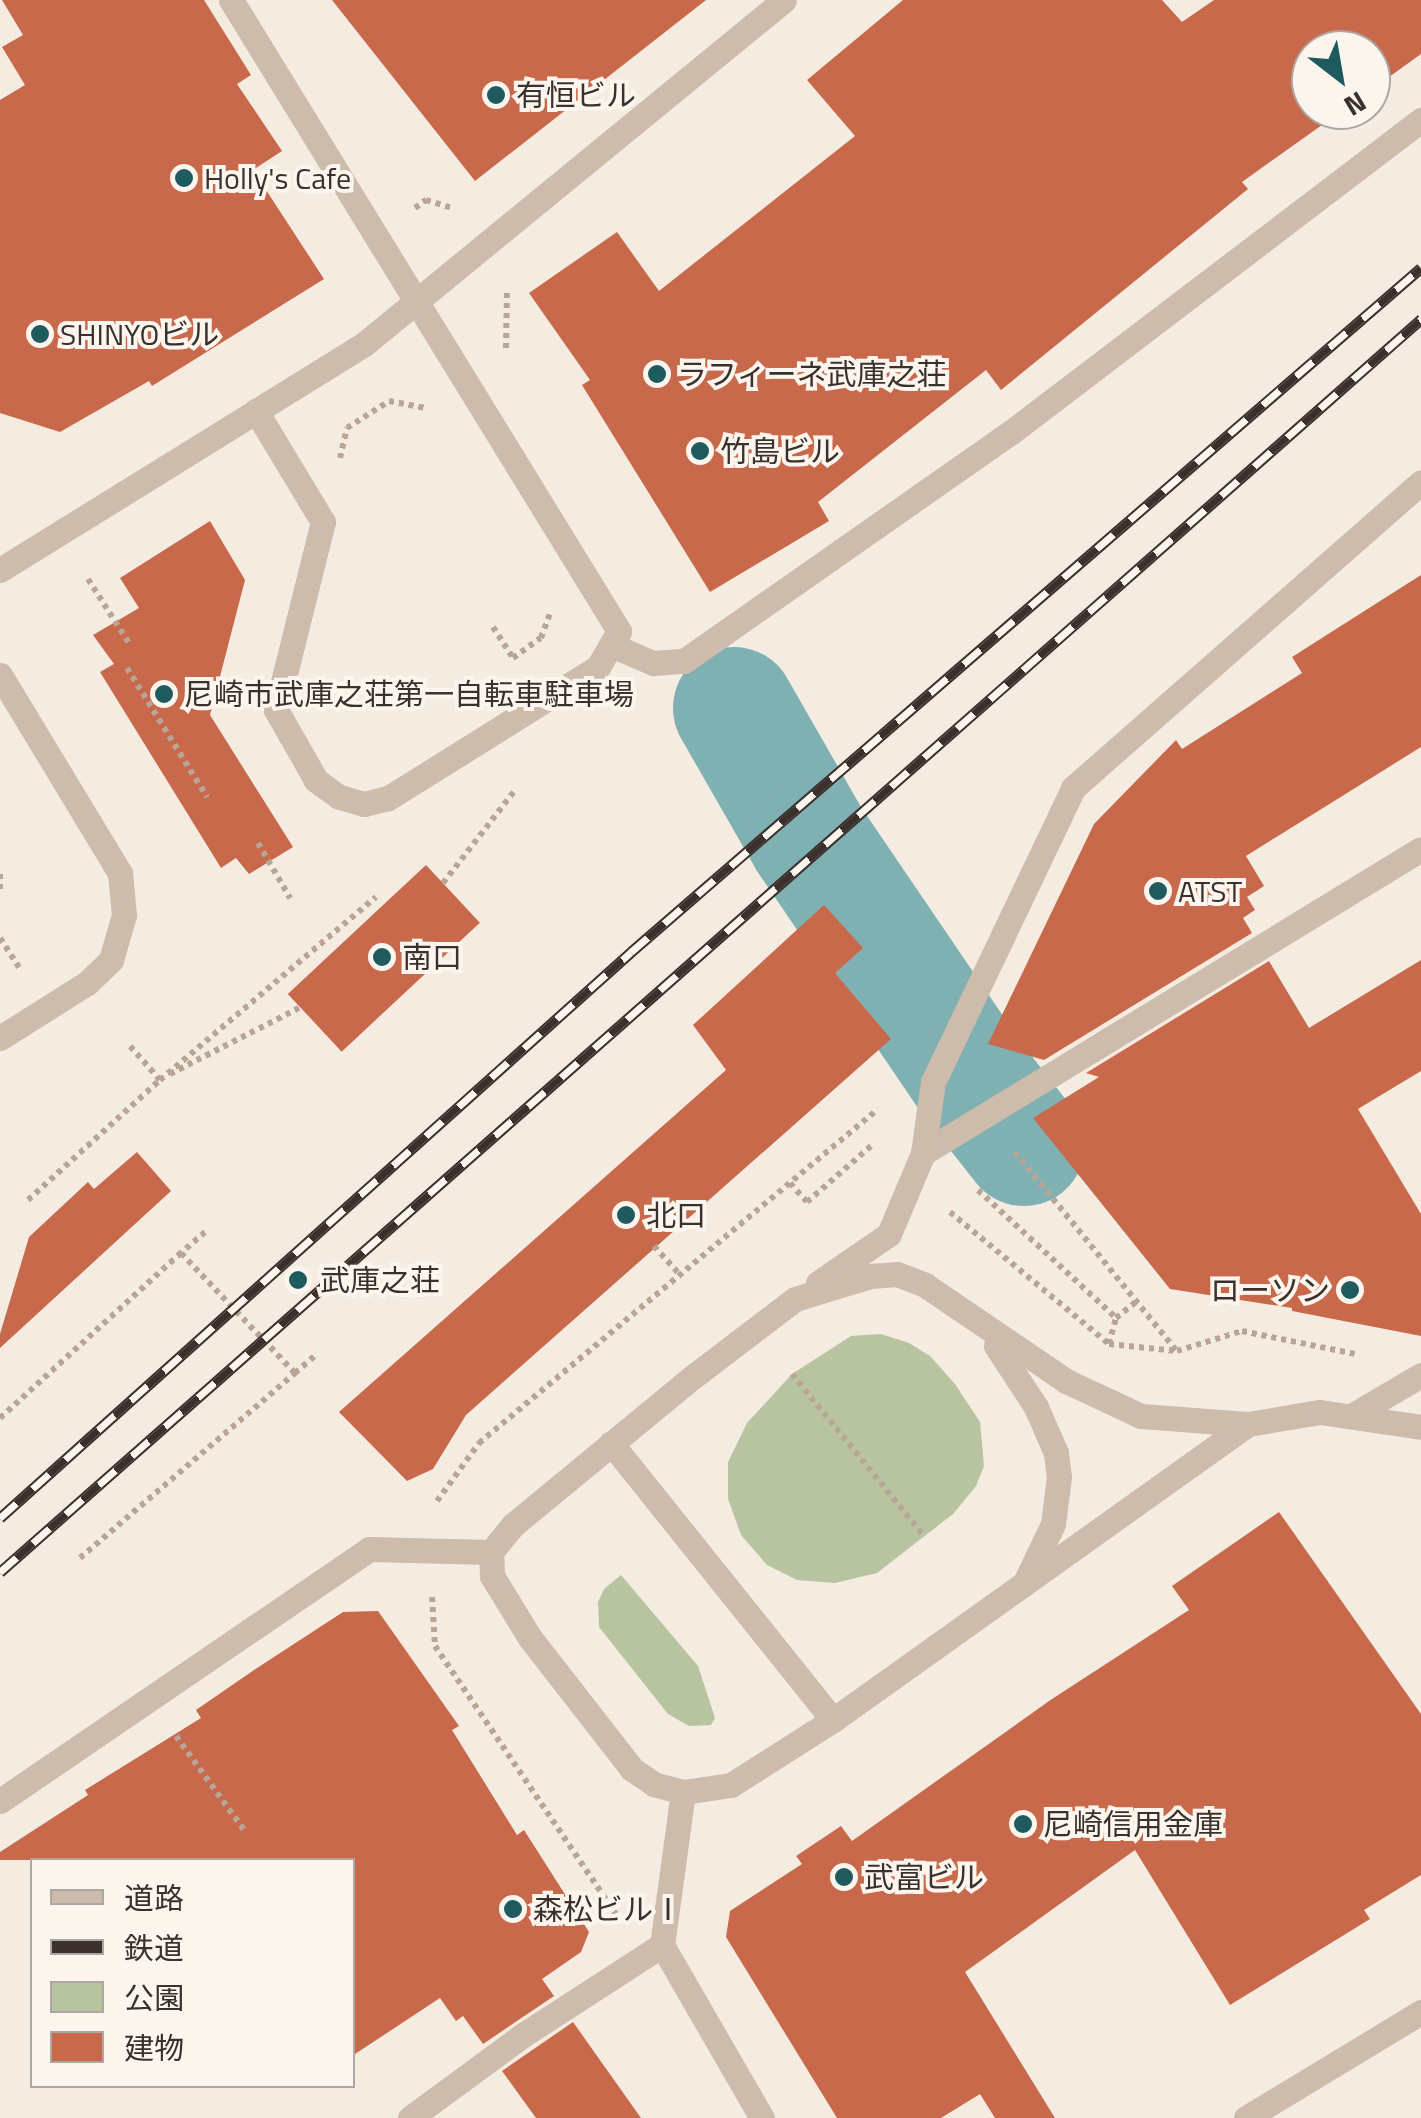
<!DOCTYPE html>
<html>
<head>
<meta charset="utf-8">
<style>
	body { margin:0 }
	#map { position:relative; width:1421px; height:2118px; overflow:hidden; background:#f4ebe1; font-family:"Titillium Web","Noto Sans JP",sans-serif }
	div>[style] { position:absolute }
	.green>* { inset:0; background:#b8c4a0 }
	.river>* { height:122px; margin:-61px; padding:0 61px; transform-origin:61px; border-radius:61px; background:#7fb0b2 }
	.building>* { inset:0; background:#c8694b; transform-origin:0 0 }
	.path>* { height:6px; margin-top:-3px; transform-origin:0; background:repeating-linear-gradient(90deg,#b9a596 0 5px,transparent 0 10px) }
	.minor>* { height:25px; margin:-12.5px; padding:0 12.5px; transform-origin:12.5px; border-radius:12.5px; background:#cdbbac }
	.rail>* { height:11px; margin-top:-5.5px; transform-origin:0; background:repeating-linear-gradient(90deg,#fbf5ee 0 22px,#3b302b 0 44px); box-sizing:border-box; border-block:2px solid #3b302b }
	.dots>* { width:28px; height:28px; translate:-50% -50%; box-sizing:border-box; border:5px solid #fbf5ee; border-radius:50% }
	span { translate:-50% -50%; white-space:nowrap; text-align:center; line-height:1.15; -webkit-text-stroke:8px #fbf5ee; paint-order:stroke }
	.poi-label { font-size:30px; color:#3b302b }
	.left { translate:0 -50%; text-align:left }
	.right { translate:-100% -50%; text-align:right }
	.legend { position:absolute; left:30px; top:1858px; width:325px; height:230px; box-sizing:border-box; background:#fbf5ee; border:2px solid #aea6a0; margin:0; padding:12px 18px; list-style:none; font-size:30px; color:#3b302b }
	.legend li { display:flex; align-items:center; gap:20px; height:50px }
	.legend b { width:50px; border:2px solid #aea6a0 }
	.north { position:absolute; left:1291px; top:30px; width:100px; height:100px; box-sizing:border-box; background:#fbf5ee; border:2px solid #aea6a0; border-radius:50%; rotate:149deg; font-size:28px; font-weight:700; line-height:40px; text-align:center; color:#3b302b }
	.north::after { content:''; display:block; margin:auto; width:35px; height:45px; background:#1f5a5e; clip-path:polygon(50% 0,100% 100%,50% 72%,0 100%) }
</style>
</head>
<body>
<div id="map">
	<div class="green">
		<div style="clip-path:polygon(881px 1334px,909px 1343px,930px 1356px,955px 1384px,980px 1422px,984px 1466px,976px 1486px,953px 1514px,877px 1573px,835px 1583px,797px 1580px,767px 1565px,741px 1535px,728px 1499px,728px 1462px,747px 1423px,792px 1374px,851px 1336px)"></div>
		<div style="clip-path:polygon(621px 1575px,698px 1666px,715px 1718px,711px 1725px,689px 1726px,668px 1714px,599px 1627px,598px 1602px,604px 1589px)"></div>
	</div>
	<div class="river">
		<div style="left:734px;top:708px;width:151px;rotate:60.2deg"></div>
		<div style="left:809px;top:839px;width:290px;rotate:55.8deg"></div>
		<div style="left:972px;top:1079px;width:84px;rotate:51.8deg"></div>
	</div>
	<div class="building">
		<div style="clip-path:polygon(2px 0,204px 0,251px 75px,237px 84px,282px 151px,253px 170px,324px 279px,152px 386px,149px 381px,60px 432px,0 413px,0 100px,25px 85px,2px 47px,23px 35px)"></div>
		<div style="clip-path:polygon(332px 0,706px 0,475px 181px)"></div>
		<div style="clip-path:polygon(903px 0,1162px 0,1182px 22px,1214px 0,1421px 0,1421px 54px,1371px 90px,1371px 50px,1311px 50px,1311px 110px,1343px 110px,1242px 182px,1248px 189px,1001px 390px,986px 370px,818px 502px,829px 521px,710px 592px,582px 385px,590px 380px,529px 293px,617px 232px,659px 291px,855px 136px,807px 80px)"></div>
		<div style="clip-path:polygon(210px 521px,245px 580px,210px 715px,293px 847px,249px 874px,236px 858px,221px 868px,100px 672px,114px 664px,93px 635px,139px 608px,120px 578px)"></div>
		<div style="clip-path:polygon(1421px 575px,1421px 747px,1246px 856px,1264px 886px,1247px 897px,1255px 910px,1243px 918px,1252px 933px,1044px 1060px,988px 1044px,1094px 824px,1176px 740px,1182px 749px,1302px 673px,1292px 657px)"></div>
		<div style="left:426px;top:865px;width:79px;height:189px;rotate:47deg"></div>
		<div style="clip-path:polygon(824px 905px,863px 948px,835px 973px,891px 1039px,466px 1415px,433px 1469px,407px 1481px,339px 1412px,726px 1070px,693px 1025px)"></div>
		<div style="clip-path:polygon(1421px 960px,1421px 1071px,1358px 1109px,1421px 1214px,1421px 1336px,1292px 1311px,1292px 1308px,1170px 1289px,1033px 1118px,1099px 1077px,1086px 1073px,1269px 961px,1309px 1028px)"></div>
		<div style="clip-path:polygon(137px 1152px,171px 1191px,0 1348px,0 1334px,29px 1237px,88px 1182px,94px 1189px)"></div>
		<div style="clip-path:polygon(1279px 1512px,1421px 1714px,1421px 1875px,1364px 1910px,1370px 1919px,1230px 2005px,1135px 1850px,965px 1972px,1055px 2118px,995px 2118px,980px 2094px,941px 2118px,837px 2118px,726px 1937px,730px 1911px,802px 1864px,796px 1856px,841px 1826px,852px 1841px,1052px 1699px,1189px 1610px,1172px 1586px)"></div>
		<div style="clip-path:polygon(378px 1611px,459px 1726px,452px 1730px,517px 1835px,524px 1830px,589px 1932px,581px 1952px,542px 1979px,554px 1996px,483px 2044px,463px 2016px,456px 2021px,440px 1998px,352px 2056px,352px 1860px,0 1860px,0 1852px,88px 1795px,85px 1790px,201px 1718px,196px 1710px,254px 1670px,343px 1612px)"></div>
		<div style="clip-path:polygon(573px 2022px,641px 2118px,536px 2118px,502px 2071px)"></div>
	</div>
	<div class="path">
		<div style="left:415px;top:208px;width:14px;rotate:-36deg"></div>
		<div style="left:426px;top:200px;width:28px;rotate:17deg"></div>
		<div style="left:506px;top:348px;width:58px;rotate:-89deg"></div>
		<div style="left:340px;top:458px;width:31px;rotate:-77deg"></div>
		<div style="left:347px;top:428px;width:50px;rotate:-32.7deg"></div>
		<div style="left:389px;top:401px;width:37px;rotate:11deg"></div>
		<div style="left:88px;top:579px;width:76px;rotate:57.4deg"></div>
		<div style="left:493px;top:627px;width:37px;rotate:57deg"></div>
		<div style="left:513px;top:658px;width:34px;rotate:-36deg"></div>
		<div style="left:541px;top:638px;width:29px;rotate:-70deg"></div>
		<div style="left:127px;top:668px;width:152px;rotate:58.2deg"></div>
		<div style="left:258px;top:843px;width:64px;rotate:59.8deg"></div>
		<div style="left:0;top:874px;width:16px;rotate:90deg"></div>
		<div style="left:443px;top:883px;width:119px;rotate:-52.2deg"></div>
		<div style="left:0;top:938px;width:38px;rotate:57deg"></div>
		<div style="left:170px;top:1074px;width:145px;rotate:-27.1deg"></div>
		<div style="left:160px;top:1080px;width:283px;rotate:-40.3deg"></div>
		<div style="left:1015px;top:1152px;width:257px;rotate:50.9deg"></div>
		<div style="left:790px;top:1183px;width:25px;rotate:48deg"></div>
		<div style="left:807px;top:1202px;width:85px;rotate:-41.2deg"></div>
		<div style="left:978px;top:1190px;width:188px;rotate:42.8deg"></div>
		<div style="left:28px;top:1200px;width:178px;rotate:-42.3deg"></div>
		<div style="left:160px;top:1080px;width:47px;rotate:-131.5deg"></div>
		<div style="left:950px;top:1212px;width:207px;rotate:39.7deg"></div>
		<div style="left:1109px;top:1344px;width:68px;rotate:5.9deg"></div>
		<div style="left:1177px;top:1351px;width:68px;rotate:-17.1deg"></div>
		<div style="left:1242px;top:1331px;width:115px;rotate:11.5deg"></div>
		<div style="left:205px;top:1232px;width:32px;rotate:139deg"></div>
		<div style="left:181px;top:1253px;width:166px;rotate:46.5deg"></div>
		<div style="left:295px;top:1373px;width:28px;rotate:-41deg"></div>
		<div style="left:654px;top:1246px;width:40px;rotate:48deg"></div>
		<div style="left:1109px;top:1344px;width:27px;rotate:-75deg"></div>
		<div style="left:1116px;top:1318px;width:26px;rotate:-39deg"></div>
		<div style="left:792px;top:1374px;width:209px;rotate:50.8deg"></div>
		<div style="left:0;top:1418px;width:245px;rotate:-42.4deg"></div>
		<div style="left:437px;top:1501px;width:72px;rotate:-54.1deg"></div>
		<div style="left:479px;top:1443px;width:520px;rotate:-39.93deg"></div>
		<div style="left:80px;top:1558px;width:284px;rotate:-40.7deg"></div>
		<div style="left:432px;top:1597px;width:49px;rotate:86.5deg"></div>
		<div style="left:435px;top:1646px;width:323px;rotate:56deg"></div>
		<div style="left:176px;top:1736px;width:116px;rotate:54.1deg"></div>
	</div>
	<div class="minor">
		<div style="left:231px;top:0;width:741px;rotate:58.41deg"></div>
		<div style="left:619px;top:631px;width:42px;rotate:120.3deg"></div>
		<div style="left:598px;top:667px;width:248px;rotate:148deg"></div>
		<div style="left:388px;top:798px;width:25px;rotate:166deg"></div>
		<div style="left:364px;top:804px;width:26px;rotate:-164deg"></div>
		<div style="left:339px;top:797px;width:29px;rotate:-144deg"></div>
		<div style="left:316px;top:780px;width:81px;rotate:-119.7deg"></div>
		<div style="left:276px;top:710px;width:194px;rotate:-76deg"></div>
		<div style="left:323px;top:522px;width:130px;rotate:-121.1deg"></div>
		<div style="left:0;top:570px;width:427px;rotate:-31.8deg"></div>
		<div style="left:363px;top:345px;width:544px;rotate:-39.33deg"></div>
		<div style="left:611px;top:645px;width:46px;rotate:23.2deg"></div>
		<div style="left:653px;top:663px;width:31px;rotate:-4deg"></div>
		<div style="left:684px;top:661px;width:398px;rotate:-35deg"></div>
		<div style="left:1010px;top:433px;width:517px;rotate:-37.29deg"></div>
		<div style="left:0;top:675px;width:232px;rotate:58.8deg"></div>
		<div style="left:120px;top:873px;width:42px;rotate:84.6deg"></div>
		<div style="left:124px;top:915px;width:47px;rotate:106.1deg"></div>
		<div style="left:111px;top:960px;width:33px;rotate:136deg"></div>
		<div style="left:87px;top:983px;width:103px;rotate:147.7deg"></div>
		<div style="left:923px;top:1153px;width:583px;rotate:-31.4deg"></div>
		<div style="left:818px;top:1283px;width:86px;rotate:-34.6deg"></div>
		<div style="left:889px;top:1234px;width:88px;rotate:-67.2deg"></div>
		<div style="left:923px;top:1153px;width:72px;rotate:-82deg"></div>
		<div style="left:933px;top:1082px;width:326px;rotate:-64.5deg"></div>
		<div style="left:1073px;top:788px;width:463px;rotate:-41.3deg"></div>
		<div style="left:996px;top:1346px;width:73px;rotate:56.7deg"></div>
		<div style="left:1036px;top:1407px;width:50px;rotate:66.5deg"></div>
		<div style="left:1056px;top:1453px;width:24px;rotate:83deg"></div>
		<div style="left:1059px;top:1477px;width:47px;rotate:97.3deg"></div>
		<div style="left:1053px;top:1524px;width:60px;rotate:115.7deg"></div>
		<div style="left:1353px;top:1415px;width:79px;rotate:-30.5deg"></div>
		<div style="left:1248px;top:1424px;width:510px;rotate:144.5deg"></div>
		<div style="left:833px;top:1720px;width:121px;rotate:147.5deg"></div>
		<div style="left:731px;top:1785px;width:49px;rotate:171.7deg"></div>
		<div style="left:683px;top:1792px;width:30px;rotate:-165deg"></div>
		<div style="left:654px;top:1784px;width:27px;rotate:-146deg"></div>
		<div style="left:632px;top:1769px;width:166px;rotate:-127.9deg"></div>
		<div style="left:530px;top:1638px;width:73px;rotate:-121.5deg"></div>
		<div style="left:492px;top:1576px;width:24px;rotate:-92deg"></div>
		<div style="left:491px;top:1552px;width:35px;rotate:-51deg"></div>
		<div style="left:513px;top:1525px;width:234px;rotate:-39.5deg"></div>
		<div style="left:694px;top:1376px;width:127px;rotate:-37.3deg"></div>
		<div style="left:795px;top:1299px;width:78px;rotate:-17deg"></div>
		<div style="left:870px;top:1276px;width:27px;rotate:-4deg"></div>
		<div style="left:897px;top:1274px;width:30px;rotate:21deg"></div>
		<div style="left:925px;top:1285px;width:171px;rotate:34.2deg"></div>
		<div style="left:1066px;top:1381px;width:83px;rotate:25deg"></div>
		<div style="left:1141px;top:1416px;width:107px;rotate:4.3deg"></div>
		<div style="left:1248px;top:1424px;width:73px;rotate:-9.5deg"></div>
		<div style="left:1320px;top:1412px;width:102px;rotate:8.4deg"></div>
		<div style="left:611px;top:1443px;width:355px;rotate:51.3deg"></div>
		<div style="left:683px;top:1792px;width:154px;rotate:97.8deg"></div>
		<div style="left:662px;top:1945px;width:200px;rotate:60deg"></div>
		<div style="left:0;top:1801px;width:447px;rotate:-34.3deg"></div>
		<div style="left:369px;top:1549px;width:122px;rotate:1.4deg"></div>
		<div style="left:410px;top:2118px;width:140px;rotate:-36.3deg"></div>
		<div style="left:523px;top:2035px;width:166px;rotate:-32.9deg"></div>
		<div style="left:1246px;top:2118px;width:205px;rotate:-31.2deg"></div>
	</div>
	<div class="rail">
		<div style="left:0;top:1518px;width:848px;rotate:-41.89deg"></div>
		<div style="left:631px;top:952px;width:1045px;rotate:-40.89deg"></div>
		<div style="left:0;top:1572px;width:1895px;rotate:-41.4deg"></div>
	</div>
	<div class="dots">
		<div style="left:496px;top:95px;background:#1f5a5e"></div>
		<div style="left:184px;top:178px;background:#1f5a5e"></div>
		<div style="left:40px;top:334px;background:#1f5a5e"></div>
		<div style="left:657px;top:374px;background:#1f5a5e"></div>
		<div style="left:700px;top:451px;background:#1f5a5e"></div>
		<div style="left:164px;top:694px;background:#1f5a5e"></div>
		<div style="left:1158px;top:891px;background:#1f5a5e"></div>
		<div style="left:382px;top:957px;background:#1f5a5e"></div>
		<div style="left:626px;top:1215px;background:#1f5a5e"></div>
		<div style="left:298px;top:1280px;background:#1f5a5e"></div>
		<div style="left:1350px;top:1290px;background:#1f5a5e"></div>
		<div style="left:1023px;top:1824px;background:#1f5a5e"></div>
		<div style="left:844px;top:1877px;background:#1f5a5e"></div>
		<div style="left:513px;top:1909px;background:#1f5a5e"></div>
	</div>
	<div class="poi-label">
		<span class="left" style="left:516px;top:95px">有恒ビル</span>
		<span class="left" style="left:204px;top:178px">Holly's Cafe</span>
		<span class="left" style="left:60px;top:334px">SHINYOビル</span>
		<span class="left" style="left:677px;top:374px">ラフィーネ武庫之荘</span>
		<span class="left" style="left:720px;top:451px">竹島ビル</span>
		<span class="left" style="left:184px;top:694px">尼崎市武庫之荘第一自転車駐車場</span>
		<span class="left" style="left:1178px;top:891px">ATST</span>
		<span class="left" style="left:402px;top:957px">南口</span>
		<span class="left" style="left:646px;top:1215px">北口</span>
		<span class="left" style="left:320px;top:1280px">武庫之荘</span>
		<span class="right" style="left:1330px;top:1290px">ローソン</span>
		<span class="left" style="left:1043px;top:1824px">尼崎信用金庫</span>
		<span class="left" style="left:864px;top:1877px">武富ビル</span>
		<span class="left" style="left:533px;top:1909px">森松ビルⅠ</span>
	</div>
	<ul class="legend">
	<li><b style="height:12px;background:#cdbbac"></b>道路</li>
	<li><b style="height:12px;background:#3b302b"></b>鉄道</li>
	<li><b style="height:28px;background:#b8c4a0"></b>公園</li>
	<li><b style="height:28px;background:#c8694b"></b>建物</li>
	</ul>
	<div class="north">N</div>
</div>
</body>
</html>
